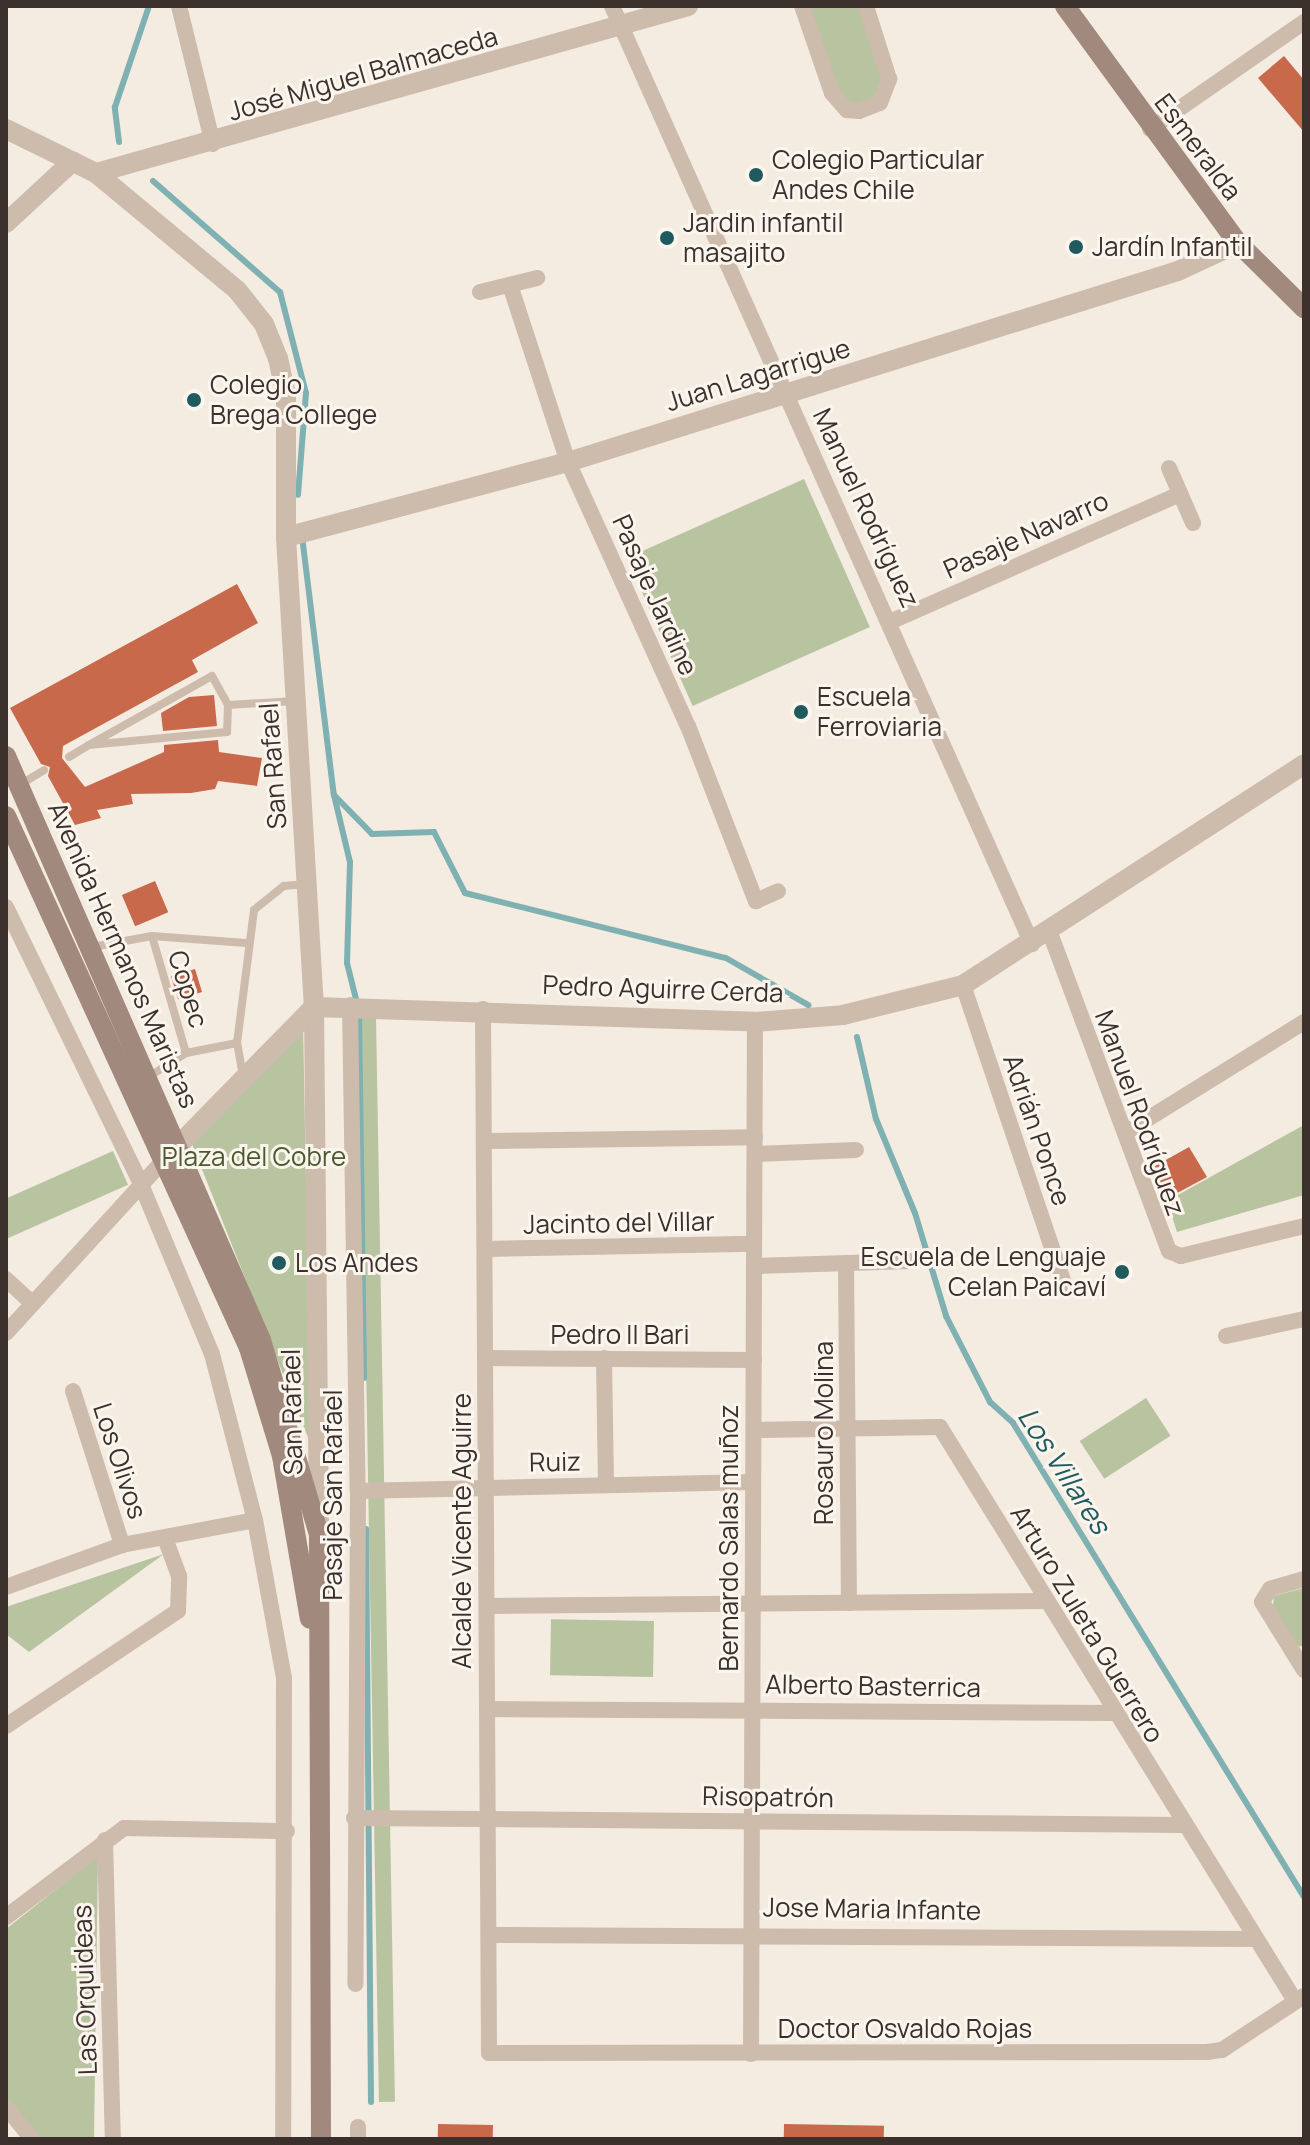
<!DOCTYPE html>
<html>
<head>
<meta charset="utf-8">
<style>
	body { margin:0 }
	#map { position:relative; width:1310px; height:2145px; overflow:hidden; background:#f4ebe1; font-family:Manrope,sans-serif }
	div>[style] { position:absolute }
	.green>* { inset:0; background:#b8c4a0; transform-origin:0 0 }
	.stream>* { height:6px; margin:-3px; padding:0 3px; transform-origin:3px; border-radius:3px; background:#7fb0b2 }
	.building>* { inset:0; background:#c8694b; transform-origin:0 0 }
	.service>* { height:8px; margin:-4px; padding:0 4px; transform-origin:4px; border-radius:4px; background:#cdbbac }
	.minor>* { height:16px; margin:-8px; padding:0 8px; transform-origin:8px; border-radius:8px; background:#cdbbac }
	.tertiary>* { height:20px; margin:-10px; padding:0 10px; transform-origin:10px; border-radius:10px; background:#cdbbac }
	.secondary>* { height:20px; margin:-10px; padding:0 10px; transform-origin:10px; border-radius:10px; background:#a18a7d }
	.dots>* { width:22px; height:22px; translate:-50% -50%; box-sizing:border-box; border:4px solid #fbf5ee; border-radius:50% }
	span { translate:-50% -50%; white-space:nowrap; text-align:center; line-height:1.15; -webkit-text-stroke:6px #fbf5ee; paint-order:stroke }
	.street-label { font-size:26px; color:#3b302b }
	.poi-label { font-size:26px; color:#3b302b }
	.left { translate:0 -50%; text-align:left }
	.right { translate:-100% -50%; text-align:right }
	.park-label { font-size:26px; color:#4a5a2e }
	.water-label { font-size:28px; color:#1f5a5e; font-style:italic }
	.frame { position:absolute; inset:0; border:8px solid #3b302b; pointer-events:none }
</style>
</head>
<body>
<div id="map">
	<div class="green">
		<div style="clip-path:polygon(807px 6px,861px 6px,882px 68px,880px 96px,851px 107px,836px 91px)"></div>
		<div style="left:804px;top:479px;width:162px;height:194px;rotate:66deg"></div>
		<div style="left:376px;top:1017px;width:1085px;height:16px;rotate:89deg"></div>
		<div style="clip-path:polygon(303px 1022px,311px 1445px,192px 1144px)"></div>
		<div style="clip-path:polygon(1304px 1125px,1304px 1195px,1177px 1232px,1167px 1201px)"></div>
		<div style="left:113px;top:1151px;width:37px;height:153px;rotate:66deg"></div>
		<div style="left:1146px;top:1398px;width:45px;height:79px;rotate:57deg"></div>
		<div style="clip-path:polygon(164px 1554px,29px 1652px,6px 1634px,6px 1607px)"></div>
		<div style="clip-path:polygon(1304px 1588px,1304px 1645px,1298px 1647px,1273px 1606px,1274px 1596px)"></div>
		<div style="left:654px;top:1621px;width:56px;height:103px;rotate:91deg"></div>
		<div style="clip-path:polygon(98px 1856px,94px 2139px,37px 2139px,6px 2100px,6px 1929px)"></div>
	</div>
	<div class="stream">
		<div style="left:119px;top:142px;width:35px;rotate:-97deg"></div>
		<div style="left:115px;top:107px;width:107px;rotate:-71.4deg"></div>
		<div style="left:153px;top:181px;width:169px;rotate:41.2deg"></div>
		<div style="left:280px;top:292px;width:104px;rotate:75.6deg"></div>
		<div style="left:306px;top:393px;width:102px;rotate:94.5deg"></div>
		<div style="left:302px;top:536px;width:261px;rotate:83deg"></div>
		<div style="left:334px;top:795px;width:54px;rotate:45.7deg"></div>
		<div style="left:372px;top:834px;width:62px;rotate:-1.8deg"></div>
		<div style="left:434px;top:832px;width:68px;rotate:63.1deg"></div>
		<div style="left:465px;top:893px;width:269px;rotate:14deg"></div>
		<div style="left:726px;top:958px;width:95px;rotate:29.8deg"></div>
		<div style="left:334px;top:795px;width:69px;rotate:76.6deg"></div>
		<div style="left:350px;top:862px;width:101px;rotate:91.7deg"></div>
		<div style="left:347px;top:963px;width:41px;rotate:76deg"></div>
		<div style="left:359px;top:1014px;width:364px;rotate:89.2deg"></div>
		<div style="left:857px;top:1037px;width:84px;rotate:77deg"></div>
		<div style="left:876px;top:1119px;width:102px;rotate:67.5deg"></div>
		<div style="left:915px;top:1213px;width:108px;rotate:73.2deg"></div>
		<div style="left:946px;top:1316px;width:97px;rotate:62.9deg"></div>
		<div style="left:990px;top:1402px;width:31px;rotate:42deg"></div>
		<div style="left:1013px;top:1423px;width:556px;rotate:58.45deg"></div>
		<div style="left:366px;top:1529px;width:573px;rotate:89.5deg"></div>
	</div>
	<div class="building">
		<div style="clip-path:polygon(1284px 56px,1304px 80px,1304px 132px,1258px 78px)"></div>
		<div style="clip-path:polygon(237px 584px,258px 623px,192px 660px,198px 672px,63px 746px,62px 758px,85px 787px,164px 752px,164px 745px,218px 740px,219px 752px,262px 758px,257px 786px,218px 781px,215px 789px,191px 793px,131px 794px,133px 804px,97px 810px,101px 818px,75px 825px,48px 776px,50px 767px,41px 764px,10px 708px)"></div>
		<div style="clip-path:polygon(214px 695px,217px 726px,163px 731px,161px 713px,189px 697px)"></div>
		<div style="left:155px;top:881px;width:34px;height:36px;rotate:67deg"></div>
		<div style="left:195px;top:969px;width:24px;height:25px;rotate:73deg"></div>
		<div style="clip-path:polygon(1189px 1147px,1207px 1177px,1166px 1199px,1155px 1166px)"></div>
		<div style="left:438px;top:2124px;width:55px;height:15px;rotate:1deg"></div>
		<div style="left:784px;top:2124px;width:100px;height:15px;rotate:1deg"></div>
	</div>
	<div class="service">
		<div style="left:228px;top:705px;width:67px;rotate:-3.4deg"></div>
		<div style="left:69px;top:757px;width:23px;rotate:-31deg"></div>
		<div style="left:89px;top:745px;width:141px;rotate:-29.3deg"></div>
		<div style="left:212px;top:676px;width:33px;rotate:61deg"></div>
		<div style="left:228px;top:705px;width:27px;rotate:92deg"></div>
		<div style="left:227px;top:732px;width:139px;rotate:174.6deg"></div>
		<div style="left:21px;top:784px;width:27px;rotate:-31deg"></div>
		<div style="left:152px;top:936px;width:122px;rotate:73.8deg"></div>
		<div style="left:92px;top:947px;width:61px;rotate:-10.4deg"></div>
		<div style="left:152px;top:936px;width:94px;rotate:4.3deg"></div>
		<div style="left:150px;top:1076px;width:43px;rotate:-32.6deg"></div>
		<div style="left:186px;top:1053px;width:52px;rotate:-11.1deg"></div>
		<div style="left:243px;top:1076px;width:34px;rotate:-100deg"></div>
		<div style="left:237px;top:1043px;width:134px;rotate:-82.7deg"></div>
		<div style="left:254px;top:910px;width:38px;rotate:-39deg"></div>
		<div style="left:284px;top:886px;width:22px;rotate:-5deg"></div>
	</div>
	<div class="minor">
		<div style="left:179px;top:6px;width:142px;rotate:76.2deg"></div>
		<div style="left:612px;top:6px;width:1028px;rotate:65.88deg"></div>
		<div style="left:802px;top:6px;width:92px;rotate:71deg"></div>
		<div style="left:832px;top:93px;width:23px;rotate:49deg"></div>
		<div style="left:847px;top:110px;width:12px;rotate:5deg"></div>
		<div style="left:859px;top:111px;width:22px;rotate:-21deg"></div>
		<div style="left:880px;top:103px;width:26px;rotate:-69deg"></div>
		<div style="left:889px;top:79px;width:77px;rotate:-107.5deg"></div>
		<div style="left:1150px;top:129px;width:188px;rotate:-34.8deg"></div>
		<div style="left:510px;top:285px;width:186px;rotate:71.9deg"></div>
		<div style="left:568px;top:462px;width:290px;rotate:65.6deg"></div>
		<div style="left:688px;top:726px;width:188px;rotate:68.8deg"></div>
		<div style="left:756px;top:901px;width:24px;rotate:-24deg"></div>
		<div style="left:480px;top:292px;width:59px;rotate:-13.8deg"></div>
		<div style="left:1169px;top:468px;width:60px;rotate:66.4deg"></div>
		<div style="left:892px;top:621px;width:315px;rotate:-23.8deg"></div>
		<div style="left:6px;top:907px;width:306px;rotate:64deg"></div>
		<div style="left:140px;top:1182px;width:186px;rotate:67.3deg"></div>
		<div style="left:212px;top:1354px;width:171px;rotate:75.5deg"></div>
		<div style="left:255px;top:1520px;width:161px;rotate:79.6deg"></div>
		<div style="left:284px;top:1678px;width:461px;rotate:90.1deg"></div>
		<div style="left:1050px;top:933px;width:340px;rotate:69.5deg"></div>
		<div style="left:1169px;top:1251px;width:13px;rotate:23deg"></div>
		<div style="left:1181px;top:1256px;width:127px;rotate:-13.7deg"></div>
		<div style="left:963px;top:985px;width:322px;rotate:71.3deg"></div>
		<div style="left:350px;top:1005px;width:486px;rotate:89.1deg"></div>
		<div style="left:358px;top:1491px;width:493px;rotate:90.3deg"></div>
		<div style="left:483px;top:1009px;width:1044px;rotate:89.67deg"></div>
		<div style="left:489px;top:2053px;width:718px;rotate:-0.08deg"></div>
		<div style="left:1207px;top:2052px;width:15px;rotate:-8deg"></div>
		<div style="left:1222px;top:2050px;width:98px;rotate:-33.4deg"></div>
		<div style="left:1125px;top:1133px;width:211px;rotate:-31.8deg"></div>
		<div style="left:484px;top:1141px;width:271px;rotate:-0.8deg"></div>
		<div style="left:755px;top:1154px;width:101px;rotate:-2.3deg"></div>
		<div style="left:485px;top:1249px;width:269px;rotate:-1.1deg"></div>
		<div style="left:846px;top:1263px;width:340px;rotate:89.5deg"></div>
		<div style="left:754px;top:1266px;width:156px;rotate:-1.8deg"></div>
		<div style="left:6px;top:1279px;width:34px;rotate:43deg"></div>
		<div style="left:6px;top:1333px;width:231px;rotate:-47.6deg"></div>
		<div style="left:1226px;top:1336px;width:80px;rotate:-12.3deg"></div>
		<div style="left:485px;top:1358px;width:269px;rotate:0.4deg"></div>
		<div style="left:604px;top:1358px;width:127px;rotate:89.1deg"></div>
		<div style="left:73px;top:1391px;width:162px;rotate:72.3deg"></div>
		<div style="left:754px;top:1430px;width:186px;rotate:-0.9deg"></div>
		<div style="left:940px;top:1427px;width:675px;rotate:58.26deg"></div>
		<div style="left:358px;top:1491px;width:395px;rotate:-1.3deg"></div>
		<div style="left:1304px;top:1579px;width:35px;rotate:164deg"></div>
		<div style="left:1270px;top:1589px;width:15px;rotate:122deg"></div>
		<div style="left:1262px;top:1602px;width:80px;rotate:58.3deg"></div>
		<div style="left:6px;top:1587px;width:123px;rotate:-19.9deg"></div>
		<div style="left:122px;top:1545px;width:135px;rotate:-10.6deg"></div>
		<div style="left:487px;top:1606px;width:555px;rotate:-0.52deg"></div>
		<div style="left:487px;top:1709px;width:626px;rotate:0.37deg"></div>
		<div style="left:6px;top:1726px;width:207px;rotate:-33.8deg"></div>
		<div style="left:178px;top:1611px;width:35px;rotate:-88deg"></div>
		<div style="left:179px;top:1576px;width:40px;rotate:-110.2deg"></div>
		<div style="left:354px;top:1818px;width:827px;rotate:0.48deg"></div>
		<div style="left:105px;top:1840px;width:299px;rotate:88.5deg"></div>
		<div style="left:6px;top:1917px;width:148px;rotate:-37deg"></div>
		<div style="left:124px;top:1828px;width:163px;rotate:1.1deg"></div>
		<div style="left:489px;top:1935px;width:766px;rotate:0.3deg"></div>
		<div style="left:751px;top:2054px;width:1032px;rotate:-89.78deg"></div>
		<div style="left:6px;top:2107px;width:41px;rotate:50.9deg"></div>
		<div style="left:358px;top:2139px;width:12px;rotate:-90deg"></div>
	</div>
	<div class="tertiary">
		<div style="left:6px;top:129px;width:100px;rotate:26.1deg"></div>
		<div style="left:96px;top:173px;width:183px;rotate:39.7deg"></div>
		<div style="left:237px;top:290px;width:43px;rotate:51.5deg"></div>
		<div style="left:264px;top:324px;width:37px;rotate:68deg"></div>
		<div style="left:278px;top:358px;width:39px;rotate:78deg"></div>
		<div style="left:286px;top:396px;width:141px;rotate:90deg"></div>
		<div style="left:286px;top:537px;width:471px;rotate:86.6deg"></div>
		<div style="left:314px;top:1007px;width:517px;rotate:89.45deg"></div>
		<div style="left:96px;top:173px;width:615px;rotate:-15.75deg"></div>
		<div style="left:6px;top:223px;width:91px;rotate:-42.8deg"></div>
		<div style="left:286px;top:537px;width:292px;rotate:-14.9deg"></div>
		<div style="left:568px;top:462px;width:639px;rotate:-17.39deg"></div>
		<div style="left:1178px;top:271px;width:66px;rotate:-25deg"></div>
		<div style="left:166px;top:1158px;width:211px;rotate:-45.6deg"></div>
		<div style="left:314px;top:1007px;width:441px;rotate:1.9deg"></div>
		<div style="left:755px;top:1022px;width:88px;rotate:-4.5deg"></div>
		<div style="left:843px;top:1015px;width:124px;rotate:-14deg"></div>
		<div style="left:963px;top:985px;width:406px;rotate:-32.9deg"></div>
	</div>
	<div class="secondary">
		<div style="left:1065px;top:6px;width:293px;rotate:53.9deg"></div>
		<div style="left:1238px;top:243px;width:93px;rotate:44.6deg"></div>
		<div style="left:6px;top:756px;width:637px;rotate:66.41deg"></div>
		<div style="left:261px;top:1340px;width:203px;rotate:73.4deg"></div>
		<div style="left:319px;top:1535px;width:604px;rotate:89.81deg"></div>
		<div style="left:6px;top:816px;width:585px;rotate:65.45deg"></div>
		<div style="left:249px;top:1348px;width:113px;rotate:73deg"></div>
		<div style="left:282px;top:1456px;width:165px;rotate:80.3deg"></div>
	</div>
	<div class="dots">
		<div style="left:756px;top:175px;background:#1f5a5e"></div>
		<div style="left:667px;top:238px;background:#1f5a5e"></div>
		<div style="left:1076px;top:247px;background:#1f5a5e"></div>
		<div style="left:194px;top:400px;background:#1f5a5e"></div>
		<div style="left:801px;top:712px;background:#1f5a5e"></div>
		<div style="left:279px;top:1263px;background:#1f5a5e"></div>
		<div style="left:1122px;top:1272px;background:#1f5a5e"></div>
	</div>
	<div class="street-label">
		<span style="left:363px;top:74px;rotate:-16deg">José Miguel Balmaceda</span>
		<span style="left:1198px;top:147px;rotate:53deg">Esmeralda</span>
		<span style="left:758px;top:375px;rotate:-17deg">Juan Lagarrigue</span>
		<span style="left:866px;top:508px;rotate:65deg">Manuel Rodríguez</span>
		<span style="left:1026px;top:535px;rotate:-24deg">Pasaje Navarro</span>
		<span style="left:655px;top:595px;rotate:66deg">Pasaje Jardine</span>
		<span style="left:273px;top:766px;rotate:-94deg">San Rafael</span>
		<span style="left:123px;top:955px;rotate:66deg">Avenida Hermanos Maristas</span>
		<span style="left:188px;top:989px;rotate:73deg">Copec</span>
		<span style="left:663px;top:989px;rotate:2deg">Pedro Aguirre Cerda</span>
		<span style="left:1140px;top:1113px;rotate:70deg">Manuel Rodríguez</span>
		<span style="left:1037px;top:1130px;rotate:71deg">Adrián Ponce</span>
		<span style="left:619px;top:1223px;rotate:-1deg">Jacinto del Villar</span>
		<span style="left:620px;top:1335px">Pedro II Bari</span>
		<span style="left:292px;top:1412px;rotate:-91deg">San Rafael</span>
		<span style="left:824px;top:1433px;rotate:-90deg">Rosauro Molina</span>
		<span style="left:120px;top:1461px;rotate:72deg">Los Olivos</span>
		<span style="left:555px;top:1462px;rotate:-1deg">Ruiz</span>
		<span style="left:333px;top:1495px;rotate:-90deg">Pasaje San Rafael</span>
		<span style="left:462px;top:1531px;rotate:-90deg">Alcalde Vicente Aguirre</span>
		<span style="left:729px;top:1538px;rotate:-90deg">Bernardo Salas muñoz</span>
		<span style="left:1087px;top:1624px;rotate:59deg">Arturo Zuleta Guerrero</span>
		<span style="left:873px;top:1686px;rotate:1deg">Alberto Basterrica</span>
		<span style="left:768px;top:1797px;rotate:1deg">Risopatrón</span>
		<span style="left:872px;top:1909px;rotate:1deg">Jose Maria Infante</span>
		<span style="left:85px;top:1990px;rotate:-92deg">Las Orquideas</span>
		<span style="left:905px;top:2029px">Doctor Osvaldo Rojas</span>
	</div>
	<div class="poi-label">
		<span class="left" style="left:772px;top:175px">Colegio Particular<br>Andes Chile</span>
		<span class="left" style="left:683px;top:238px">Jardin infantil<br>masajito</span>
		<span class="left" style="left:1092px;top:247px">Jardín Infantil</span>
		<span class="left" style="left:210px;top:400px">Colegio<br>Brega College</span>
		<span class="left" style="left:817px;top:712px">Escuela<br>Ferroviaria</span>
		<span class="right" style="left:1106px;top:1272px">Escuela de Lenguaje<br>Celan Paicaví</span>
		<span class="left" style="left:295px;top:1263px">Los Andes</span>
	</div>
	<div class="park-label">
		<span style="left:254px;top:1157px">Plaza del Cobre</span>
	</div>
	<div class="water-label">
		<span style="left:1065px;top:1470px;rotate:57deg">Los Villares</span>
	</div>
	<div class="frame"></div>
</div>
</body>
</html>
